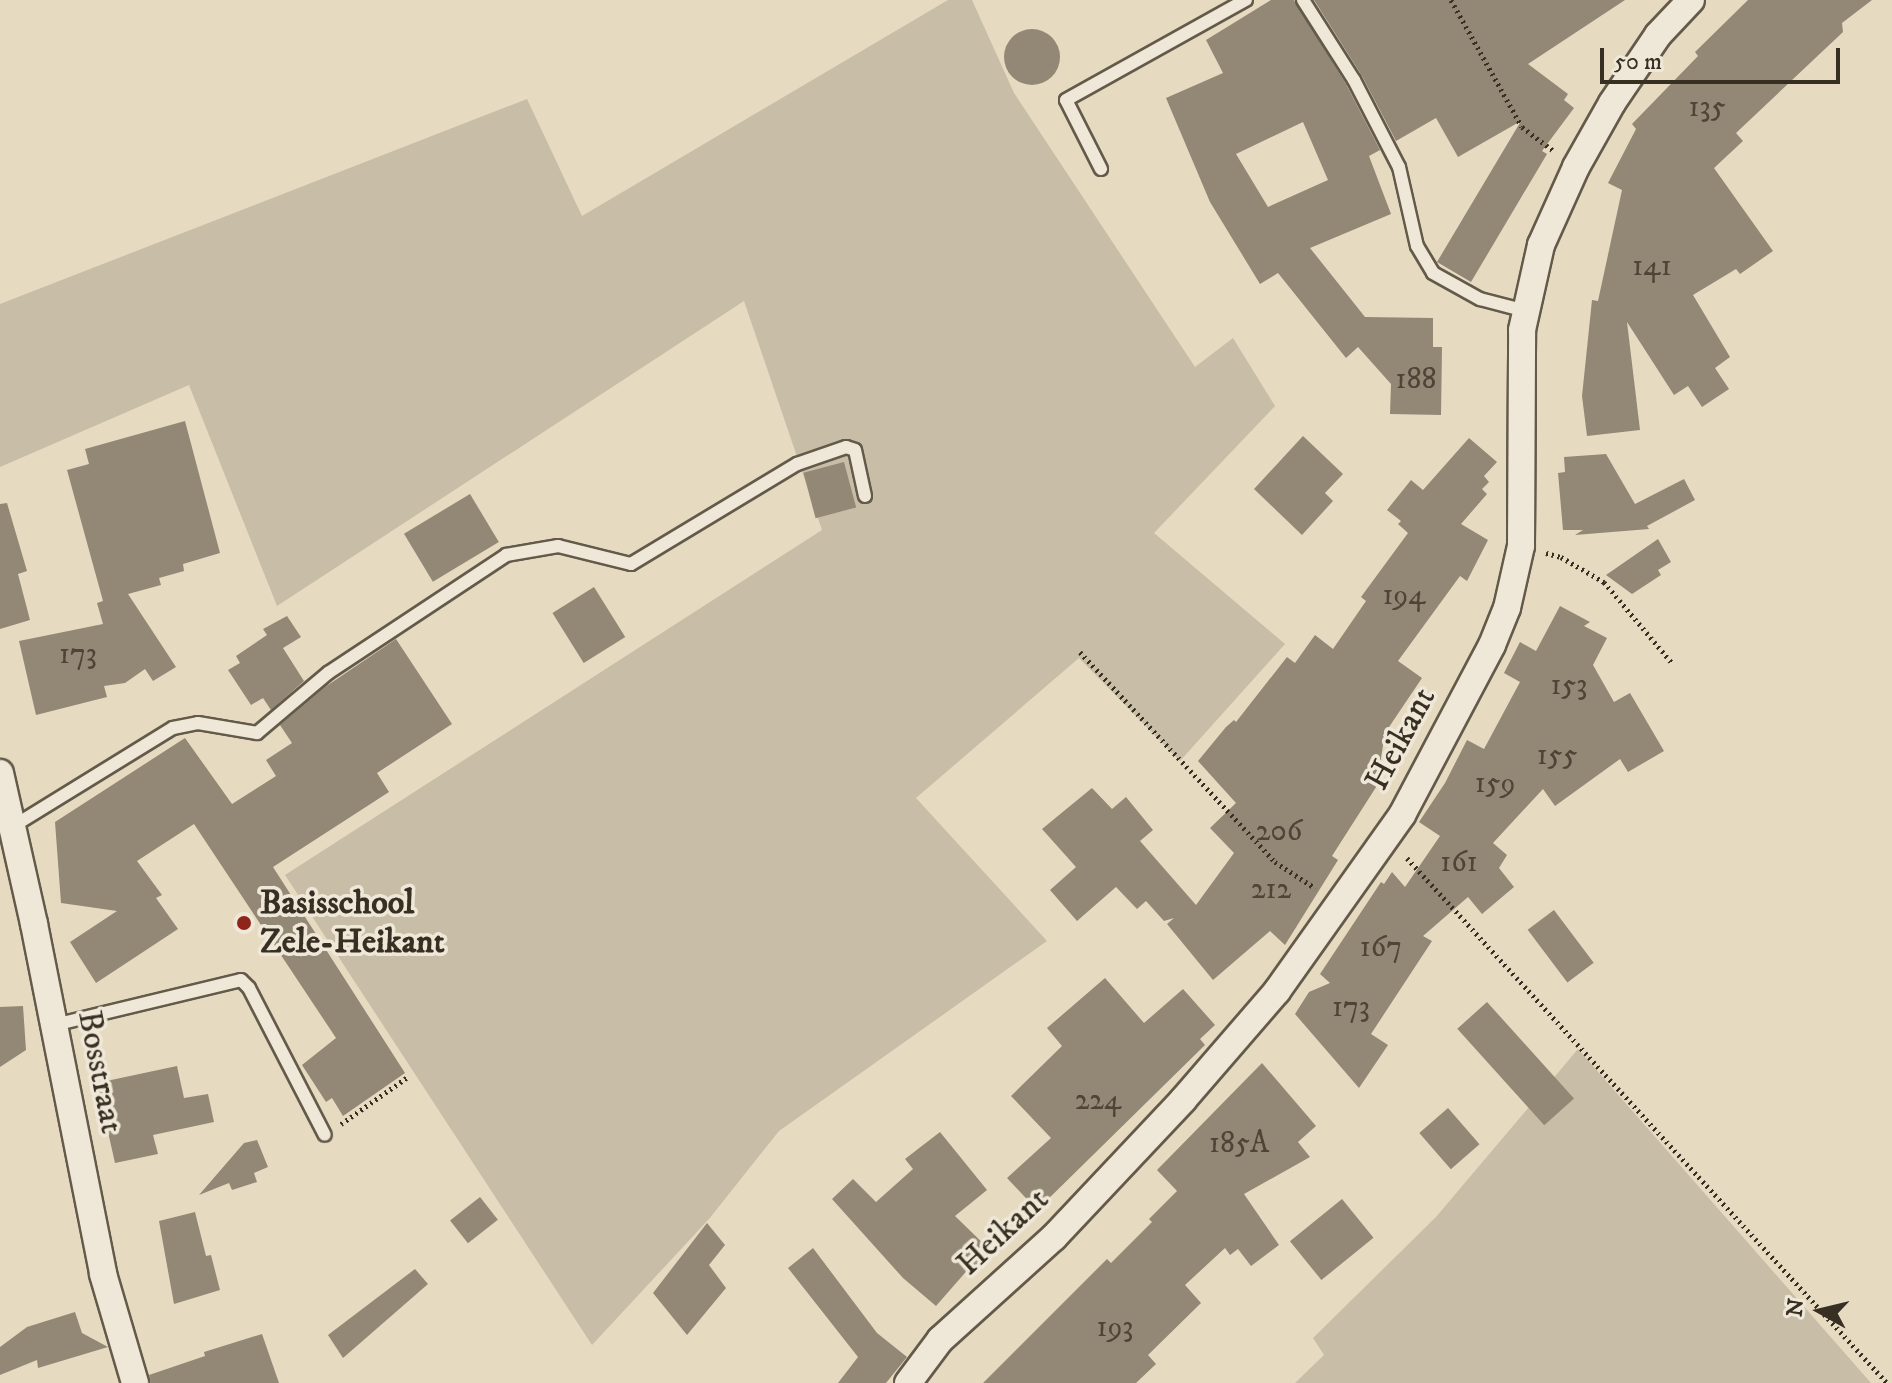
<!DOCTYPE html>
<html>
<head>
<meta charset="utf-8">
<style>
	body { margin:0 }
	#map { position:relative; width:1892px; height:1383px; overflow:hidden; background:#e6dac1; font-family:"IM FELL DW Pica",serif }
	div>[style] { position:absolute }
	.green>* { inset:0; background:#c8bda6 }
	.building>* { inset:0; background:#928875; transform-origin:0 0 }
	.round { border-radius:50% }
	.path>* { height:5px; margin-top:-2.5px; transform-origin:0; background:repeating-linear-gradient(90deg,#382f23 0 2px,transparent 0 6px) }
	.roads { filter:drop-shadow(2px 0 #645a4a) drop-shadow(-2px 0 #645a4a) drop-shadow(0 2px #645a4a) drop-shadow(0 -2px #645a4a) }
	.lane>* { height:12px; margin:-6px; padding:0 6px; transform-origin:6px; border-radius:6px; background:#efe7d7 }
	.street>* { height:26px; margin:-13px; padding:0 13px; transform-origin:13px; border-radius:13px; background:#efe7d7 }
	.dots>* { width:22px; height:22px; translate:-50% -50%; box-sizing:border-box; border:4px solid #efe7d7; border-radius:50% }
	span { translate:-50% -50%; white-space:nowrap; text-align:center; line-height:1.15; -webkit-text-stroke:7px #efe7d7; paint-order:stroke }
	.number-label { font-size:30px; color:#4e4538 }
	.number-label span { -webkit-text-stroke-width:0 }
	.street-label { font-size:34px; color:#382f23 }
	.poi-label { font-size:34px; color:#382f23; font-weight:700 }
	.left { translate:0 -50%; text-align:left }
	.north { position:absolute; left:1780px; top:1271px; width:80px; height:80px; -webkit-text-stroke:6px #efe7d7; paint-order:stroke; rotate:278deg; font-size:22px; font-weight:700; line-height:32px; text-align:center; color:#382f23 }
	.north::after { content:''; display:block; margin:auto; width:28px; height:36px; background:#382f23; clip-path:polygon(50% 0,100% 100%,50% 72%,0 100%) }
	.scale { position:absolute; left:1600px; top:48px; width:240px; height:36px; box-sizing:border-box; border:4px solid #382f23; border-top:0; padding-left:10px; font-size:24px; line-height:28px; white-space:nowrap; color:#382f23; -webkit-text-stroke:6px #efe7d7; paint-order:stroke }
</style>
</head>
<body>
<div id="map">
	<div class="green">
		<div style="clip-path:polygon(948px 0,972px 0,1014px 93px,1195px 367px,1233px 338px,1275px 406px,1154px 533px,1285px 644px,1180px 761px,1079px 658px,916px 798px,1047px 941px,779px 1131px,709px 1219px,592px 1345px,285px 875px,822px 530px,744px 301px,277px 606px,189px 385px,0 467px,0 304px,527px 99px,582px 216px)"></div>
		<div style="clip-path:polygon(1578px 1049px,1871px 1383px,1295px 1383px,1324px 1355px,1313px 1338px,1436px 1217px)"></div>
	</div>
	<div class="building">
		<div style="clip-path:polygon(evenodd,1271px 0,1294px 0,1346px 84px,1380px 150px,1369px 156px,1391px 214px,1310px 248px,1365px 317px,1433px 318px,1433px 347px,1442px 347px,1441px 415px,1390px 414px,1391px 384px,1358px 347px,1346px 358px,1278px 273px,1260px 284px,1210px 202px,1166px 98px,1223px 73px,1206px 40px,1271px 0,1303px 122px,1328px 180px,1268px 207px,1236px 154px,1303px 122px)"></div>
		<div style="clip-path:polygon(1314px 0,1625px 0,1528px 64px,1568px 94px,1564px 100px,1574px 108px,1542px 151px,1547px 154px,1471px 282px,1437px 262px,1521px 121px,1458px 157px,1436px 118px,1396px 141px,1362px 76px)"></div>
		<div style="clip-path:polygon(1748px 0,1872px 0,1842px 23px,1843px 32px,1736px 133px,1743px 141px,1714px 168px,1773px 251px,1740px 274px,1736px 269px,1693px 295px,1730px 357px,1715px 368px,1729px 389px,1702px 407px,1688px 386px,1674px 395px,1627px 322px,1640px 430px,1587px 436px,1582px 396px,1592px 300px,1598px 301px,1622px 190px,1608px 183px,1636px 129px,1632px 124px,1698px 56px,1695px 52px)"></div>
		<div class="round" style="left:1004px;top:29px;width:56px;height:56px"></div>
		<div style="clip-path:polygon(185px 421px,220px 553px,183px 564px,184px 571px,159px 578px,161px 585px,128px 594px,176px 667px,153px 681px,145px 669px,125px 683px,104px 686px,107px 697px,36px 715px,19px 641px,103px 624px,97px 603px,103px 601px,67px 470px,89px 464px,85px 449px)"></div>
		<div style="clip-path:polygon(1303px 436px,1343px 474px,1325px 493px,1333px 501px,1302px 535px,1254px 489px)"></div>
		<div style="clip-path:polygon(1469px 438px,1497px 462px,1484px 476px,1489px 482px,1482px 489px,1487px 494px,1461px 524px,1488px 540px,1467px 581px,1460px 576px,1398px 661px,1422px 678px,1385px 733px,1380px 764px,1387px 770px,1332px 856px,1338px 860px,1285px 945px,1270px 931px,1213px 980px,1167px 924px,1174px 918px,1164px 921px,1146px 901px,1137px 909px,1116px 887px,1077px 921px,1050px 890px,1076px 867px,1042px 829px,1092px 788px,1112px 809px,1126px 797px,1153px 830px,1140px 841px,1196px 905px,1234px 853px,1210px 828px,1236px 803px,1198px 761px,1226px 727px,1234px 720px,1236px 722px,1287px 657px,1295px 663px,1315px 635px,1333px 649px,1366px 601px,1361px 597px,1408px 533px,1398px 524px,1401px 521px,1387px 510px,1411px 480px,1423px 490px)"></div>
		<div style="clip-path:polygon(1606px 454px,1635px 504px,1684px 479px,1695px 500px,1647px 526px,1649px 529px,1575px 535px,1583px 530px,1563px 530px,1558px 473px,1565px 472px,1564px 457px)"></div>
		<div style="left:844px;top:462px;width:47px;height:42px;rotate:75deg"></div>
		<div style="left:470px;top:494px;width:56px;height:77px;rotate:59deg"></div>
		<div style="clip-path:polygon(7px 503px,27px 571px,18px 574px,30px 620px,0 629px,0 504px)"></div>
		<div style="clip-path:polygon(1658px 539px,1671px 562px,1658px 570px,1661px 575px,1632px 594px,1606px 575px)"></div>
		<div style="left:594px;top:587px;width:59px;height:49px;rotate:58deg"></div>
		<div style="clip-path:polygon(1560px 606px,1590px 622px,1584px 626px,1607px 638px,1593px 665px,1614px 702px,1630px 693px,1664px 751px,1628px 772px,1620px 759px,1555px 806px,1543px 789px,1493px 843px,1507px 855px,1499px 868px,1514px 887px,1482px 914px,1468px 897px,1423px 936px,1432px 941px,1371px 1034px,1388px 1045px,1359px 1088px,1295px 1014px,1309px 992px,1330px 983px,1320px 974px,1381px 882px,1384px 884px,1392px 872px,1405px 887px,1440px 836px,1419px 822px,1445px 783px,1467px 740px,1484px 749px,1520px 682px,1504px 673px,1520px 642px,1536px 651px)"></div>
		<div style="clip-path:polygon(287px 616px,301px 637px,283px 648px,304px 681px,271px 710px,263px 698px,251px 705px,228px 670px,240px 663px,236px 656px,267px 635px,263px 629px)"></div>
		<div style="clip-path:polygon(396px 639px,452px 724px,377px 773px,389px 792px,273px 867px,405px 1073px,343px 1116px,332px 1098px,326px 1102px,302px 1065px,336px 1038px,194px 824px,137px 861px,162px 895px,156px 898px,178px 929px,96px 983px,70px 942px,117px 911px,61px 903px,55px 822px,185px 738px,232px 804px,276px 776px,266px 760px,292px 743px,280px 725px,325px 687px)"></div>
		<div style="left:1554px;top:910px;width:66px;height:33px;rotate:53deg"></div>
		<div style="clip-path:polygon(1105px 978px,1144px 1023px,1183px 989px,1215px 1025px,1200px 1039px,1205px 1045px,1037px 1210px,1007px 1178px,1051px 1138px,1011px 1096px,1062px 1046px,1047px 1028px)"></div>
		<div style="left:1487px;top:1002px;width:130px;height:40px;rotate:48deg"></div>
		<div style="clip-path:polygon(23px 1006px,26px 1050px,0 1067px,0 1007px)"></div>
		<div style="clip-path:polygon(1262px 1063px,1316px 1126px,1298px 1142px,1310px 1157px,1244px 1194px,1279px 1245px,1251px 1266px,1238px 1249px,1230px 1255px,1225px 1248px,1185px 1285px,1201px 1303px,1148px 1355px,1156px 1364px,1136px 1383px,983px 1383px,1107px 1259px,1111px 1263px,1152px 1222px,1149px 1219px,1177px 1191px,1157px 1170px)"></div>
		<div style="clip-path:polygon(177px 1066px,184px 1098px,208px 1094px,214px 1122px,153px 1135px,158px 1154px,115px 1163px,97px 1083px)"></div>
		<div style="left:1448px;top:1108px;width:48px;height:38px;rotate:49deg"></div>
		<div style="clip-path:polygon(940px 1132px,987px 1190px,955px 1216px,993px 1253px,977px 1271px,971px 1266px,936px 1306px,903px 1278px,832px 1199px,853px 1179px,876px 1202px,913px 1169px,905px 1159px)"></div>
		<div style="clip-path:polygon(257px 1140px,268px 1167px,254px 1173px,257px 1182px,232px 1190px,229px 1183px,199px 1195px,244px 1143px)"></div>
		<div style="left:480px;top:1197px;width:29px;height:38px;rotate:52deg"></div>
		<div style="left:1342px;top:1199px;width:50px;height:67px;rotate:51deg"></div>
		<div style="clip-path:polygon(195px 1212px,206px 1256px,211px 1255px,220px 1290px,174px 1304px,159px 1221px)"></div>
		<div style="clip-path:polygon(707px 1223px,725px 1245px,709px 1265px,726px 1288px,687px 1335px,653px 1293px)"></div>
		<div style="clip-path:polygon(813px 1248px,877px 1333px,907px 1357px,886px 1383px,838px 1383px,858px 1357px,788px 1268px)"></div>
		<div style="clip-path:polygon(415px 1269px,428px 1284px,343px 1358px,328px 1335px)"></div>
		<div style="clip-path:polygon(75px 1312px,82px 1333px,108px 1347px,38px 1368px,37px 1360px,0 1375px,0 1347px,27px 1327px)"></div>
		<div style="clip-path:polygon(262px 1334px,279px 1383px,151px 1383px,149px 1375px,205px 1356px,204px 1352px)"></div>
	</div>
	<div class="path">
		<div style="left:1451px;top:0;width:145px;rotate:60.8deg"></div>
		<div style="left:1522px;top:127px;width:39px;rotate:37deg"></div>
		<div style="left:1546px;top:553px;width:16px;rotate:15deg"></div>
		<div style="left:1561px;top:557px;width:50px;rotate:30.2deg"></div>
		<div style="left:1604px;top:582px;width:106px;rotate:50deg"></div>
		<div style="left:1080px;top:652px;width:287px;rotate:47.1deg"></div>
		<div style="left:1275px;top:862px;width:48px;rotate:33deg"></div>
		<div style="left:1407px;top:858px;width:711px;rotate:47.56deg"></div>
		<div style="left:341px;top:1124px;width:83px;rotate:-35.2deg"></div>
	</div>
	<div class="roads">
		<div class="lane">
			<div style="left:1303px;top:0;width:95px;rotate:57.5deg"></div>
			<div style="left:1354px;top:80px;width:98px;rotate:62.7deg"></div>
			<div style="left:1399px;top:167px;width:81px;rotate:77.2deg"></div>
			<div style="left:1417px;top:246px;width:31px;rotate:59deg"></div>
			<div style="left:1433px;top:273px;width:54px;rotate:29deg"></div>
			<div style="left:1480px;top:299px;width:48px;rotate:14.6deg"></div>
			<div style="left:1101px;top:169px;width:77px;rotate:-116.9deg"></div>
			<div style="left:1066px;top:100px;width:206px;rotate:-29.1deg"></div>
			<div style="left:12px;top:827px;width:189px;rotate:-31.6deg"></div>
			<div style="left:173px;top:728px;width:25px;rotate:-11deg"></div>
			<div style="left:198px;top:723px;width:60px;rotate:9.6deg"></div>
			<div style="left:257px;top:733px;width:93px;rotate:-40.2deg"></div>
			<div style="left:328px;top:673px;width:214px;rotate:-33.5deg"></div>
			<div style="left:506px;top:555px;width:53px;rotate:-9.8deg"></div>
			<div style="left:558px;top:546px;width:75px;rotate:13.9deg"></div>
			<div style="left:631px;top:564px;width:194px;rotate:-31.1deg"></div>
			<div style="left:797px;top:464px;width:52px;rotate:-19.1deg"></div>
			<div style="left:846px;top:447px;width:9px;rotate:18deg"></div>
			<div style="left:855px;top:450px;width:47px;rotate:77.7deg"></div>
			<div style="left:54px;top:1025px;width:192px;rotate:-13.5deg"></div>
			<div style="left:241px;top:980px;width:11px;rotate:45deg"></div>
			<div style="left:249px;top:988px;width:165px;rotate:62.7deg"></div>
		</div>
		<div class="street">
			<div style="left:0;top:773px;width:155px;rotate:77.3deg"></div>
			<div style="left:34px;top:924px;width:357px;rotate:78.8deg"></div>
			<div style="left:103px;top:1274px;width:114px;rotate:73.6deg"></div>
			<div style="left:908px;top:1383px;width:54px;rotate:-53.3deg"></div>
			<div style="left:940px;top:1340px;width:154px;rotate:-42.1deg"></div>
			<div style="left:1054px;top:1237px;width:188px;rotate:-46.7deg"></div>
			<div style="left:1183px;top:1100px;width:144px;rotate:-49.2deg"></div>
			<div style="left:1277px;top:991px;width:216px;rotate:-54.6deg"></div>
			<div style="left:1402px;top:815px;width:192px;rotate:-62.1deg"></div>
			<div style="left:1492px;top:645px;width:40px;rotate:-68deg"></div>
			<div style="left:1507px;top:608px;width:64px;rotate:-77.3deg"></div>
			<div style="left:1521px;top:546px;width:216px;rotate:-89.7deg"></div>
			<div style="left:1522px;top:330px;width:87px;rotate:-77.4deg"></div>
			<div style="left:1541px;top:245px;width:85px;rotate:-65.8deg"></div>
			<div style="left:1576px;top:167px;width:73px;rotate:-60.6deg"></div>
			<div style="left:1612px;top:103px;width:82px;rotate:-55.9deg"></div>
			<div style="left:1658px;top:35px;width:48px;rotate:-46.7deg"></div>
		</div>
	</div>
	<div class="dots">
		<div style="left:244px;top:923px;background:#8f2418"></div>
	</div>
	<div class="number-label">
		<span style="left:1707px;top:108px">135</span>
		<span style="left:1652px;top:267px">141</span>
		<span style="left:1416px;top:380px">188</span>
		<span style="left:1404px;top:596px">194</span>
		<span style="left:78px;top:655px">173</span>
		<span style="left:1569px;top:686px">153</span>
		<span style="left:1557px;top:756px">155</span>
		<span style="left:1495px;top:784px">159</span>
		<span style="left:1279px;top:832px">206</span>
		<span style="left:1459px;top:863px">161</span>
		<span style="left:1271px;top:890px">212</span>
		<span style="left:1381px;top:948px">167</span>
		<span style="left:1351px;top:1008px">173</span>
		<span style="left:1098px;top:1101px">224</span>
		<span style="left:1239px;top:1144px">185A</span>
		<span style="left:1115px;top:1328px">193</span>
	</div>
	<div class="street-label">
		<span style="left:1401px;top:739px;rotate:-62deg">Heikant</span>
		<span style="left:100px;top:1072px;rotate:79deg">Bosstraat</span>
		<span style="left:1003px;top:1232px;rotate:-43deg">Heikant</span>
	</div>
	<div class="poi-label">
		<span class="left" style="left:260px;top:923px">Basisschool<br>Zele-Heikant</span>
	</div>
	<div class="north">N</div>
	<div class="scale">50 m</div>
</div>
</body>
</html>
